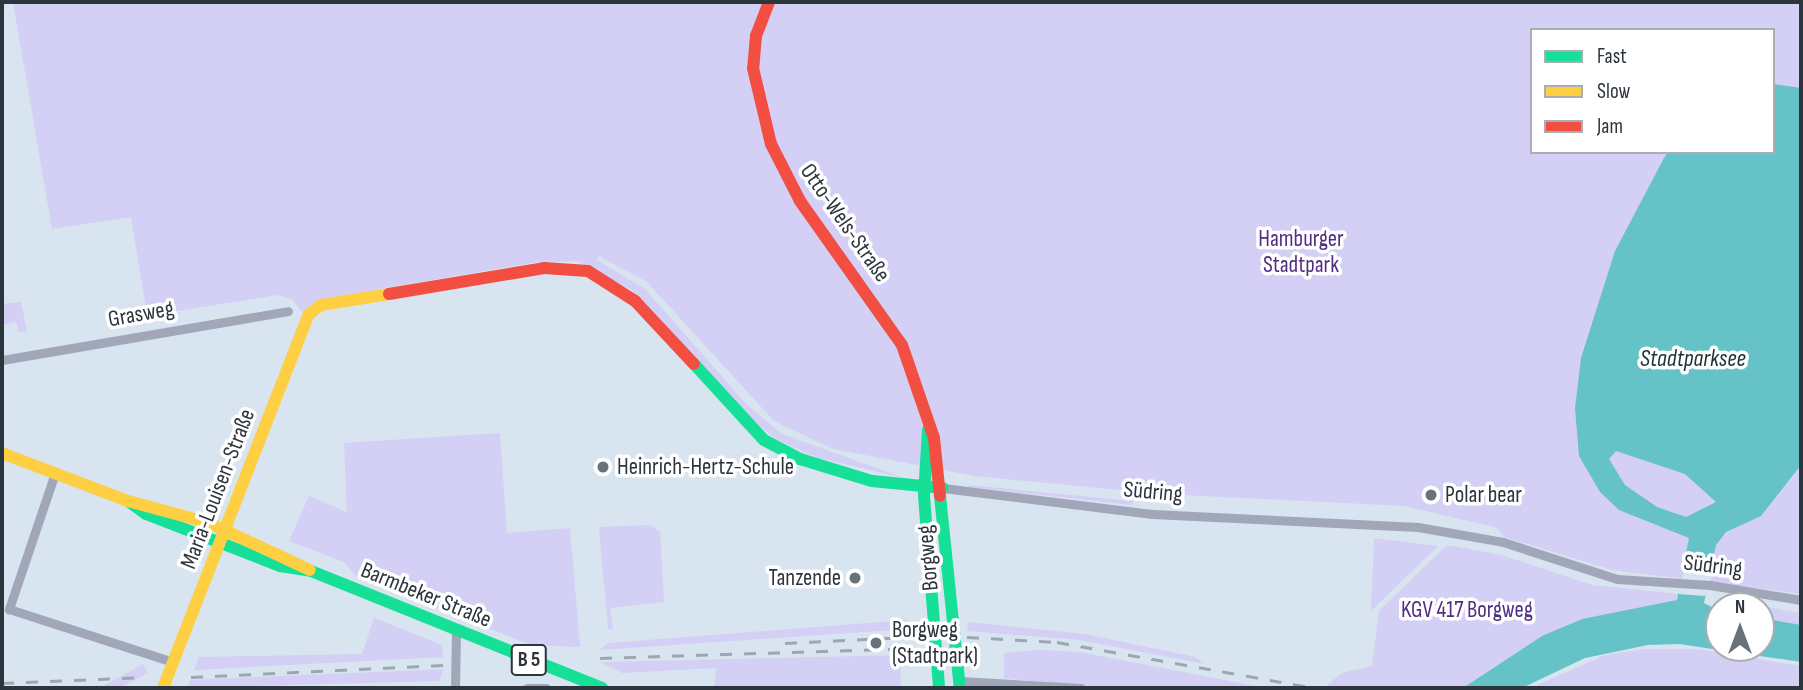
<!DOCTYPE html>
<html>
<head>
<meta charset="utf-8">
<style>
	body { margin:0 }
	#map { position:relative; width:1803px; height:690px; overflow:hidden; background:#d8e4ef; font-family:"Sofia Sans Condensed",sans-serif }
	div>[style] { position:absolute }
	.green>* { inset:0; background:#d3cff5; transform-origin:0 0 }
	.water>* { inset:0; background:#65c2c6 }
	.pier>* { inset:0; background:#d8e4ef }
	.street>* { height:9px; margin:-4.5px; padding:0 4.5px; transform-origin:4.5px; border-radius:4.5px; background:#a1a7b8 }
	.fast>* { height:12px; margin:-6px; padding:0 6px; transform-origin:6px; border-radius:6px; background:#16e098 }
	.slow>* { height:12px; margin:-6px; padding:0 6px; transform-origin:6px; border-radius:6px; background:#ffcf43 }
	.jam>* { height:12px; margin:-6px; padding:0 6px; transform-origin:6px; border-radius:6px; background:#f24e42 }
	.rail>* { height:2.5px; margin-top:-1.25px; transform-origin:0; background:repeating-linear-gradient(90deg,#9fa6b2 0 12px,transparent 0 24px) }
	.dots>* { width:19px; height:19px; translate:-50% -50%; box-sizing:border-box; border:4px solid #fff; border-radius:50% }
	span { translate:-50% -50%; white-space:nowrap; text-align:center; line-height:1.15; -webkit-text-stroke:7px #fff; paint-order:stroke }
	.shield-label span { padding:2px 5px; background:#fff; border:2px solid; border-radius:5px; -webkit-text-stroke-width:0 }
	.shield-label { font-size:21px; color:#2c343c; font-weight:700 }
	.street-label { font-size:23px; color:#2c343c }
	.park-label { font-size:23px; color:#4f2e83 }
	.poi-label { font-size:23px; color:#2c343c }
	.left { translate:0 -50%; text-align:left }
	.right { translate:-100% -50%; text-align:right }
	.water-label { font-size:24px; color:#1d3232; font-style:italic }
	.frame { position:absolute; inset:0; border:4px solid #2c343c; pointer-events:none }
	.legend { position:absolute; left:1530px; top:28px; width:245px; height:126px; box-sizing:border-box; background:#fff; border:2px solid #abaeb1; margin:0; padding:9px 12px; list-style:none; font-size:21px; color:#2c343c }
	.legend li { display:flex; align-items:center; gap:14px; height:35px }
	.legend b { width:35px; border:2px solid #abaeb1 }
	.north { position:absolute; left:1705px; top:592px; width:70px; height:70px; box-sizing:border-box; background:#fff; border:2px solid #abaeb1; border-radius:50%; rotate:0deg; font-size:19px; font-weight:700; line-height:28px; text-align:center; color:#2c343c }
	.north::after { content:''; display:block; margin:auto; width:24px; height:32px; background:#68727b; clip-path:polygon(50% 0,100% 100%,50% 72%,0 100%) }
</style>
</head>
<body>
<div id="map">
	<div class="green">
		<div style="clip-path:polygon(evenodd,13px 2px,1801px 2px,1801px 594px,1612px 570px,1504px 537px,1498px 528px,1405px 506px,1161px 494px,975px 476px,833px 449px,774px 421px,647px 282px,599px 256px,597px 260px,645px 289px,747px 405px,782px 434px,904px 478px,815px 457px,774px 438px,738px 407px,632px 290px,577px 261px,538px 262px,344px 295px,315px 302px,302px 312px,293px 300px,278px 295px,171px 312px,146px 308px,131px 217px,52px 229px,13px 2px,1532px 30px,1773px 30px,1773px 152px,1532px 152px,1532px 30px)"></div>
		<div style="clip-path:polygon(21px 302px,27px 331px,19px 332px,16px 322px,2px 325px,2px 335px,2px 304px)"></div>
		<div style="clip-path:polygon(500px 433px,507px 533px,570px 528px,580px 647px,531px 645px,356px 576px,344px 562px,289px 541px,309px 496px,347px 512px,344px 443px)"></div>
		<div style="clip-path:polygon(968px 485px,1133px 501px,1133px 505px,968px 487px)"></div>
		<div style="clip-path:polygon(651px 525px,660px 532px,664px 602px,610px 608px,613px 629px,608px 629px,599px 527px)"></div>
		<div style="clip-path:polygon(1374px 538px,1438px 546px,1371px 611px)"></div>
		<div style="clip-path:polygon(1447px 545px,1502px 555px,1592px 585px,1678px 594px,1677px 601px,1582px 619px,1542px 636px,1463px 688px,1325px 687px,1342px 673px,1372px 666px,1379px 611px)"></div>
		<div style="left:1761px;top:606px;width:41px;height:12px;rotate:10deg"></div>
		<div style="clip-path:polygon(374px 618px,442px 645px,443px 657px,194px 670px,199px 657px,362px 654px)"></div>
		<div style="clip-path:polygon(908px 620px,908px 629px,600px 650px,608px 643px)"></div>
		<div style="clip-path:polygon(967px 622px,1085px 634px,1195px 657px,1205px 664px,1080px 640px,968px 631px)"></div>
		<div style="clip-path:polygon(1645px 649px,1696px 649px,1801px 666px,1801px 688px,1531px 688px,1605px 655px)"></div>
		<div style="clip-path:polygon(1038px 650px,1080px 652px,1265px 688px,1101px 688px,1004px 678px,1004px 653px)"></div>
		<div style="clip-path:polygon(909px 655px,900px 664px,901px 688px,714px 688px,716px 668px,622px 673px,600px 662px)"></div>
		<div style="left:143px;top:664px;width:10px;height:141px;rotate:61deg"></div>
		<div style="clip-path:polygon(444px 669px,439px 681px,186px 688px,190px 680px)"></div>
	</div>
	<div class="water">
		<div style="clip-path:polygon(evenodd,1773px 84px,1801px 88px,1801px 465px,1761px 516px,1726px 532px,1716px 545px,1704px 603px,1719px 611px,1719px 648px,1761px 648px,1761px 618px,1801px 625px,1801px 662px,1679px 644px,1648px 645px,1585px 658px,1522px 688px,1463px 688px,1542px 636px,1582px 619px,1677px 600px,1689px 538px,1619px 510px,1600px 492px,1579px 456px,1575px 408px,1581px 358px,1615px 251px,1664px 158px,1668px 152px,1773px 152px,1773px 84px,1616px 451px,1685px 474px,1716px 502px,1686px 517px,1657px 507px,1625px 485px,1609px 459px,1616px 451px)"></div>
	</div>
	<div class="pier">
		<div style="clip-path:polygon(1684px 566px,1715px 568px,1705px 596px,1678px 594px)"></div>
	</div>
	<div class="street">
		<div style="left:2px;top:360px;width:290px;rotate:-9.7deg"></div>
		<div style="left:55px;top:473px;width:144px;rotate:108.7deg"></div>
		<div style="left:9px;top:609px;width:172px;rotate:17.9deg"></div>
		<div style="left:943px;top:488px;width:211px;rotate:7.1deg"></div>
		<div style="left:1152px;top:514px;width:266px;rotate:2.8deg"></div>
		<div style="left:1418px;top:527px;width:86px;rotate:10deg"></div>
		<div style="left:1503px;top:542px;width:120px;rotate:18deg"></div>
		<div style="left:1617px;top:579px;width:93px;rotate:3.7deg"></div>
		<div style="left:1710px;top:585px;width:92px;rotate:9.4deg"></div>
		<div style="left:960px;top:681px;width:121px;rotate:3.3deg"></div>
		<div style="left:455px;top:688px;width:57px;rotate:-89deg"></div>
		<div style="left:527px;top:688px;width:19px"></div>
	</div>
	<div class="fast">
		<div style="left:694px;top:364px;width:103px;rotate:47.4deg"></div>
		<div style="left:764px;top:440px;width:41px;rotate:27.8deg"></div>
		<div style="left:800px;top:459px;width:75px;rotate:17deg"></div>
		<div style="left:872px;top:481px;width:71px;rotate:5.6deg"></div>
		<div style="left:928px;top:430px;width:66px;rotate:93.5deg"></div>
		<div style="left:924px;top:496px;width:193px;rotate:85.5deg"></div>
		<div style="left:940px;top:496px;width:193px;rotate:84.1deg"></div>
		<div style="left:128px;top:501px;width:22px;rotate:36deg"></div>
		<div style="left:146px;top:514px;width:144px;rotate:21.2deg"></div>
		<div style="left:280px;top:566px;width:31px;rotate:9deg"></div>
		<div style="left:311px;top:571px;width:314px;rotate:21.9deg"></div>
	</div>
	<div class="slow">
		<div style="left:2px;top:453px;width:135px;rotate:20.9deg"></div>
		<div style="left:128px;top:501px;width:84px;rotate:15.2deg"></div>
		<div style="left:209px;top:523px;width:111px;rotate:25deg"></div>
		<div style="left:163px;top:688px;width:401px;rotate:-68.7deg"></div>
		<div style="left:309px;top:314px;width:15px;rotate:-37deg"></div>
		<div style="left:321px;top:305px;width:69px;rotate:-9.2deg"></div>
	</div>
	<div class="jam">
		<div style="left:769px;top:2px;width:36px;rotate:111deg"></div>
		<div style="left:756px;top:36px;width:32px;rotate:95deg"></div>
		<div style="left:753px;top:68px;width:78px;rotate:76.7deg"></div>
		<div style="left:771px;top:144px;width:64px;rotate:63deg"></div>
		<div style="left:800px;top:201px;width:176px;rotate:54.7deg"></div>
		<div style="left:902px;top:345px;width:98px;rotate:71deg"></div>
		<div style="left:934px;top:438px;width:58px;rotate:84.1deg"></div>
		<div style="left:389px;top:294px;width:157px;rotate:-9.5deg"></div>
		<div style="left:544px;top:268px;width:44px;rotate:3.9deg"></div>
		<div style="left:588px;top:271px;width:56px;rotate:32.6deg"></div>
		<div style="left:635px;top:301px;width:86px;rotate:46.9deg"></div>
	</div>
	<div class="rail">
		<div style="left:967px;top:637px;width:90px;rotate:3.2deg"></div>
		<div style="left:1057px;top:642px;width:262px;rotate:10.1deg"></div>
		<div style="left:785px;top:643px;width:122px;rotate:-2.8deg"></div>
		<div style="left:600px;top:658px;width:310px;rotate:-1.8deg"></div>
		<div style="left:191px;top:677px;width:253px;rotate:-2.7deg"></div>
		<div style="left:2px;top:683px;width:144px;rotate:-2.4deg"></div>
	</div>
	<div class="dots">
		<div style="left:603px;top:467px;background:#68727b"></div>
		<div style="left:1431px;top:495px;background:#68727b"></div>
		<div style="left:855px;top:578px;background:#68727b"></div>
		<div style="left:876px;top:643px;background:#68727b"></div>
	</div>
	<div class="shield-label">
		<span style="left:529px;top:660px">B 5</span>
	</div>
	<div class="street-label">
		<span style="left:845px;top:223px;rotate:55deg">Otto-Wels-Straße</span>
		<span style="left:141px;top:314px;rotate:-10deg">Grasweg</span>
		<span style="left:218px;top:489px;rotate:-69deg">Maria-Louisen-Straße</span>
		<span style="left:1153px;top:492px;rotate:5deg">Südring</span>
		<span style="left:928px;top:558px;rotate:-95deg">Borgweg</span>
		<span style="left:1713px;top:566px;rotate:7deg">Südring</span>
		<span style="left:426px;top:595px;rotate:22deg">Barmbeker Straße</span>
	</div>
	<div class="park-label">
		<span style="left:1301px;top:252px">Hamburger<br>Stadtpark</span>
		<span style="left:1467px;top:610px">KGV 417 Borgweg</span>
	</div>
	<div class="poi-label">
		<span class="left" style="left:617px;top:467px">Heinrich-Hertz-Schule</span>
		<span class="left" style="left:1445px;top:495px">Polar bear</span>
		<span class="right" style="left:841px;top:578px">Tanzende</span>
		<span class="left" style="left:892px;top:643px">Borgweg<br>(Stadtpark)</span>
	</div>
	<div class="water-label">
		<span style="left:1693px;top:359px">Stadtparksee</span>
	</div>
	<div class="frame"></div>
	<ul class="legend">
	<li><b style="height:9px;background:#16e098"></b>Fast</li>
	<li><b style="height:9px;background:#ffcf43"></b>Slow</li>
	<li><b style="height:9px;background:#f24e42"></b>Jam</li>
	</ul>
	<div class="north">N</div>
</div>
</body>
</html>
